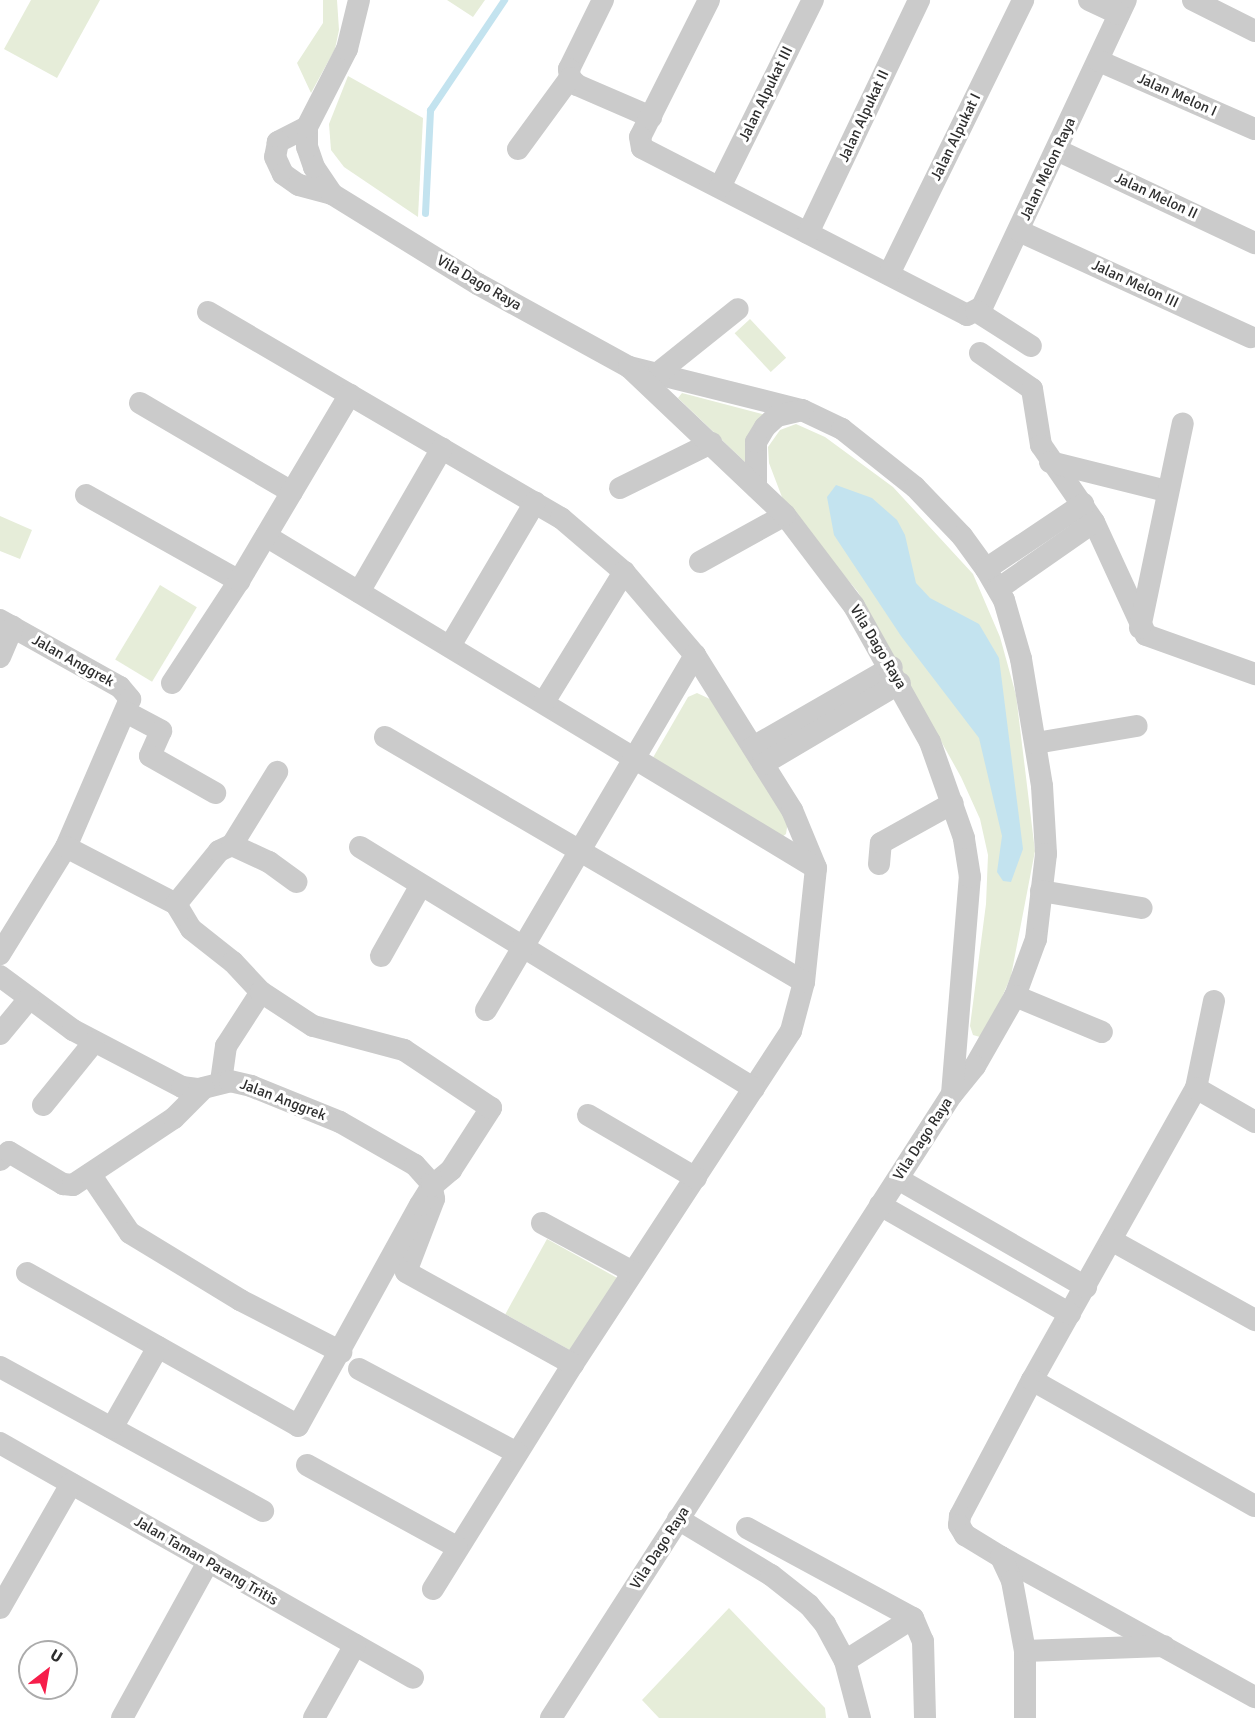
<!DOCTYPE html>
<html>
<head>
<meta charset="utf-8">
<style>
	body { margin:0 }
	#map { position:relative; width:1255px; height:1718px; overflow:hidden; background:#fff; font-family:Signika,sans-serif }
	div>[style] { position:absolute }
	.green>* { inset:0; background:#e6edd9; transform-origin:0 0 }
	.water>* { inset:0; background:#c3e3ef }
	.stream>* { height:7px; margin:-3.5px; padding:0 3.5px; transform-origin:3.5px; border-radius:3.5px; background:#c3e3ef }
	.street>* { height:22px; margin:-11px; padding:0 11px; transform-origin:11px; border-radius:11px; background:#cbcbcb }
	span { translate:-50% -50%; white-space:nowrap; text-align:center; line-height:1.15; -webkit-text-stroke:6px #fff; paint-order:stroke }
	.street-label { font-size:15px; color:#2e2e2e }
	.north { position:absolute; left:18px; top:1640px; width:60px; height:60px; box-sizing:border-box; background:#fff; border:2px solid #ababab; border-radius:50%; rotate:31deg; font-size:16px; font-weight:700; line-height:24px; text-align:center; color:#2e2e2e }
	.north::after { content:''; display:block; margin:auto; width:21px; height:27px; background:#f61e4a; clip-path:polygon(50% 0,100% 100%,50% 72%,0 100%) }
</style>
</head>
<body>
<div id="map">
	<div class="green">
		<div style="clip-path:polygon(31px 0,100px 0,57px 78px,4px 49px)"></div>
		<div style="clip-path:polygon(323px 0,337px 0,339px 30px,335px 49px,311px 93px,297px 63px,323px 23px)"></div>
		<div style="clip-path:polygon(447px 0,485px 0,473px 17px)"></div>
		<div style="clip-path:polygon(348px 76px,423px 118px,418px 217px,344px 167px,331px 150px,329px 124px)"></div>
		<div style="left:750px;top:319px;width:53px;height:21px;rotate:47deg"></div>
		<div style="clip-path:polygon(682px 393px,766px 415px,745px 462px,678px 398px)"></div>
		<div style="clip-path:polygon(796px 424px,825px 437px,893px 487px,973px 574px,1000px 637px,1016px 695px,1035px 851px,1011px 976px,987px 1033px,980px 1037px,973px 1035px,970px 1026px,986px 904px,988px 855px,980px 819px,961px 777px,858px 592px,785px 505px,769px 463px,768px 447px,780px 430px)"></div>
		<div style="clip-path:polygon(0 516px,32px 530px,20px 559px,0 551px)"></div>
		<div style="left:160px;top:585px;width:43px;height:87px;rotate:31deg"></div>
		<div style="clip-path:polygon(697px 693px,712px 700px,788px 821px,786px 834px,778px 840px,651px 761px,688px 697px)"></div>
		<div style="left:547px;top:1239px;width:84px;height:86px;rotate:29deg"></div>
		<div style="clip-path:polygon(729px 1608px,825px 1708px,826px 1718px,659px 1718px,642px 1700px)"></div>
	</div>
	<div class="water">
		<div style="clip-path:polygon(836px 485px,872px 498px,897px 520px,905px 535px,916px 583px,930px 598px,979px 624px,999px 658px,1023px 849px,1011px 882px,1003px 881px,997px 872px,1002px 836px,979px 738px,901px 636px,834px 535px,827px 497px)"></div>
	</div>
	<div class="stream">
		<div style="left:425px;top:213px;width:103px;rotate:-87.2deg"></div>
		<div style="left:430px;top:110px;width:133px;rotate:-56.1deg"></div>
	</div>
	<div class="street">
		<div style="left:603px;top:0;width:77px;rotate:116.2deg"></div>
		<div style="left:569px;top:69px;width:9px;rotate:84deg"></div>
		<div style="left:570px;top:78px;width:10px;rotate:45deg"></div>
		<div style="left:577px;top:85px;width:81px;rotate:23.4deg"></div>
		<div style="left:709px;top:0;width:153px;rotate:116.7deg"></div>
		<div style="left:640px;top:137px;width:11px;rotate:80deg"></div>
		<div style="left:642px;top:148px;width:365px;rotate:27.2deg"></div>
		<div style="left:967px;top:315px;width:17px;rotate:-28deg"></div>
		<div style="left:982px;top:307px;width:339px;rotate:-64.9deg"></div>
		<div style="left:1089px;top:0;width:33px;rotate:25deg"></div>
		<div style="left:1193px;top:0;width:69px;rotate:26.6deg"></div>
		<div style="left:1099px;top:61px;width:170px;rotate:23.6deg"></div>
		<div style="left:307px;top:127px;width:33px;rotate:153deg"></div>
		<div style="left:278px;top:142px;width:15px;rotate:101deg"></div>
		<div style="left:275px;top:157px;width:19px;rotate:65deg"></div>
		<div style="left:283px;top:174px;width:19px;rotate:35deg"></div>
		<div style="left:299px;top:185px;width:34px;rotate:15deg"></div>
		<div style="left:332px;top:194px;width:172px;rotate:31.7deg"></div>
		<div style="left:478px;top:284px;width:172px;rotate:28.8deg"></div>
		<div style="left:629px;top:367px;width:178px;rotate:14deg"></div>
		<div style="left:802px;top:410px;width:44px;rotate:25.4deg"></div>
		<div style="left:842px;top:429px;width:93px;rotate:38.5deg"></div>
		<div style="left:915px;top:487px;width:68px;rotate:46.2deg"></div>
		<div style="left:962px;top:536px;width:41px;rotate:54deg"></div>
		<div style="left:986px;top:569px;width:36px;rotate:60deg"></div>
		<div style="left:1004px;top:600px;width:61px;rotate:73.9deg"></div>
		<div style="left:1021px;top:659px;width:129px;rotate:80.6deg"></div>
		<div style="left:1042px;top:786px;width:68px;rotate:86.6deg"></div>
		<div style="left:1046px;top:854px;width:86px;rotate:96.7deg"></div>
		<div style="left:1036px;top:939px;width:61px;rotate:110.2deg"></div>
		<div style="left:1015px;top:996px;width:81px;rotate:119.7deg"></div>
		<div style="left:975px;top:1066px;width:36px;rotate:129deg"></div>
		<div style="left:518px;top:149px;width:88px;rotate:-53.8deg"></div>
		<div style="left:1057px;top:150px;width:219px;rotate:25.2deg"></div>
		<div style="left:720px;top:187px;width:209px;rotate:-63.6deg"></div>
		<div style="left:332px;top:194px;width:32px;rotate:-124deg"></div>
		<div style="left:314px;top:167px;width:21px;rotate:-109deg"></div>
		<div style="left:307px;top:147px;width:20px;rotate:-90deg"></div>
		<div style="left:307px;top:127px;width:88px;rotate:-62.9deg"></div>
		<div style="left:347px;top:49px;width:50px;rotate:-76.2deg"></div>
		<div style="left:1019px;top:231px;width:255px;rotate:24.6deg"></div>
		<div style="left:808px;top:233px;width:258px;rotate:-64.5deg"></div>
		<div style="left:889px;top:274px;width:305px;rotate:-63.9deg"></div>
		<div style="left:976px;top:311px;width:65px;rotate:32.5deg"></div>
		<div style="left:208px;top:312px;width:409px;rotate:30.3deg"></div>
		<div style="left:561px;top:518px;width:83px;rotate:40.6deg"></div>
		<div style="left:624px;top:572px;width:109px;rotate:49.5deg"></div>
		<div style="left:695px;top:655px;width:183px;rotate:58deg"></div>
		<div style="left:792px;top:810px;width:63px;rotate:67.5deg"></div>
		<div style="left:816px;top:868px;width:115px;rotate:96deg"></div>
		<div style="left:804px;top:982px;width:51px;rotate:104.9deg"></div>
		<div style="left:791px;top:1031px;width:398px;rotate:123.2deg"></div>
		<div style="left:573px;top:1364px;width:265px;rotate:121.9deg"></div>
		<div style="left:980px;top:353px;width:63px;rotate:34.7deg"></div>
		<div style="left:1032px;top:389px;width:57px;rotate:80.9deg"></div>
		<div style="left:1041px;top:445px;width:93px;rotate:55.5deg"></div>
		<div style="left:1094px;top:522px;width:124px;rotate:65.3deg"></div>
		<div style="left:1146px;top:635px;width:116px;rotate:19.7deg"></div>
		<div style="left:658px;top:373px;width:102px;rotate:-38.7deg"></div>
		<div style="left:140px;top:403px;width:176px;rotate:30.4deg"></div>
		<div style="left:1050px;top:462px;width:120px;rotate:14deg"></div>
		<div style="left:756px;top:487px;width:45px;rotate:-90deg"></div>
		<div style="left:756px;top:442px;width:17px;rotate:-59deg"></div>
		<div style="left:765px;top:427px;width:16px;rotate:-43deg"></div>
		<div style="left:777px;top:416px;width:26px;rotate:-13deg"></div>
		<div style="left:620px;top:488px;width:102px;rotate:-26.3deg"></div>
		<div style="left:86px;top:495px;width:176px;rotate:29.3deg"></div>
		<div style="left:266px;top:536px;width:642px;rotate:31.12deg"></div>
		<div style="left:700px;top:562px;width:97px;rotate:-28.9deg"></div>
		<div style="left:986px;top:569px;width:117px;rotate:-33.8deg"></div>
		<div style="left:998px;top:589px;width:117px;rotate:-34.9deg"></div>
		<div style="left:359px;top:592px;width:166px;rotate:-60deg"></div>
		<div style="left:0;top:620px;width:137px;rotate:29.2deg"></div>
		<div style="left:120px;top:687px;width:16px;rotate:50deg"></div>
		<div style="left:130px;top:699px;width:161px;rotate:113.4deg"></div>
		<div style="left:66px;top:847px;width:126px;rotate:121.7deg"></div>
		<div style="left:1140px;top:628px;width:209px;rotate:-78.2deg"></div>
		<div style="left:450px;top:646px;width:167px;rotate:-59.4deg"></div>
		<div style="left:0;top:657px;width:33px;rotate:-67deg"></div>
		<div style="left:172px;top:683px;width:122px;rotate:-56.7deg"></div>
		<div style="left:239px;top:581px;width:217px;rotate:-59.3deg"></div>
		<div style="left:544px;top:702px;width:153px;rotate:-58.4deg"></div>
		<div style="left:126px;top:712px;width:40px;rotate:28deg"></div>
		<div style="left:161px;top:731px;width:27px;rotate:114deg"></div>
		<div style="left:150px;top:756px;width:75px;rotate:29.6deg"></div>
		<div style="left:385px;top:737px;width:485px;rotate:30.3deg"></div>
		<div style="left:1036px;top:743px;width:102px;rotate:-9.6deg"></div>
		<div style="left:753px;top:747px;width:160px;rotate:-29.9deg"></div>
		<div style="left:763px;top:764px;width:159px;rotate:-30.6deg"></div>
		<div style="left:232px;top:845px;width:86px;rotate:-58.3deg"></div>
		<div style="left:66px;top:847px;width:124px;rotate:27.4deg"></div>
		<div style="left:176px;top:904px;width:29px;rotate:59deg"></div>
		<div style="left:191px;top:929px;width:53px;rotate:38.2deg"></div>
		<div style="left:233px;top:962px;width:41px;rotate:47deg"></div>
		<div style="left:261px;top:992px;width:64px;rotate:122.9deg"></div>
		<div style="left:226px;top:1046px;width:36px;rotate:98deg"></div>
		<div style="left:360px;top:847px;width:462px;rotate:31.5deg"></div>
		<div style="left:879px;top:864px;width:21px;rotate:-85deg"></div>
		<div style="left:881px;top:843px;width:82px;rotate:-29.1deg"></div>
		<div style="left:1041px;top:891px;width:102px;rotate:9.6deg"></div>
		<div style="left:176px;top:904px;width:68px;rotate:-50.9deg"></div>
		<div style="left:219px;top:851px;width:14px;rotate:-25deg"></div>
		<div style="left:232px;top:845px;width:41px;rotate:24.7deg"></div>
		<div style="left:269px;top:862px;width:34px;rotate:36deg"></div>
		<div style="left:381px;top:956px;width:81px;rotate:-60.6deg"></div>
		<div style="left:0;top:976px;width:91px;rotate:36.5deg"></div>
		<div style="left:73px;top:1030px;width:123px;rotate:27.6deg"></div>
		<div style="left:182px;top:1087px;width:17px;rotate:7deg"></div>
		<div style="left:199px;top:1089px;width:32px;rotate:-14deg"></div>
		<div style="left:230px;top:1081px;width:22px;rotate:13deg"></div>
		<div style="left:251px;top:1086px;width:96px;rotate:22deg"></div>
		<div style="left:340px;top:1122px;width:86px;rotate:29.8deg"></div>
		<div style="left:415px;top:1165px;width:24px;rotate:48deg"></div>
		<div style="left:431px;top:1183px;width:16px;rotate:79deg"></div>
		<div style="left:434px;top:1199px;width:78px;rotate:111deg"></div>
		<div style="left:406px;top:1272px;width:191px;rotate:28.9deg"></div>
		<div style="left:1015px;top:996px;width:94px;rotate:22.5deg"></div>
		<div style="left:1214px;top:1001px;width:89px;rotate:101.7deg"></div>
		<div style="left:1196px;top:1088px;width:335px;rotate:119.3deg"></div>
		<div style="left:1032px;top:1380px;width:154px;rotate:117.9deg"></div>
		<div style="left:960px;top:1516px;width:9px;rotate:96deg"></div>
		<div style="left:959px;top:1525px;width:12px;rotate:59deg"></div>
		<div style="left:965px;top:1535px;width:42px;rotate:31.4deg"></div>
		<div style="left:1001px;top:1557px;width:290px;rotate:28.9deg"></div>
		<div style="left:486px;top:1010px;width:412px;rotate:-59.5deg"></div>
		<div style="left:0;top:1034px;width:45px;rotate:-50.4deg"></div>
		<div style="left:1196px;top:1088px;width:68px;rotate:30deg"></div>
		<div style="left:43px;top:1105px;width:81px;rotate:-51deg"></div>
		<div style="left:588px;top:1115px;width:125px;rotate:30.3deg"></div>
		<div style="left:0;top:1160px;width:12px;rotate:-42deg"></div>
		<div style="left:9px;top:1152px;width:63px;rotate:30.7deg"></div>
		<div style="left:63px;top:1184px;width:10px;rotate:6deg"></div>
		<div style="left:73px;top:1185px;width:121px;rotate:-33.6deg"></div>
		<div style="left:174px;top:1118px;width:42px;rotate:-45deg"></div>
		<div style="left:90px;top:1174px;width:71px;rotate:55.9deg"></div>
		<div style="left:130px;top:1233px;width:129px;rotate:31.3deg"></div>
		<div style="left:240px;top:1300px;width:114px;rotate:27.2deg"></div>
		<div style="left:898px;top:1179px;width:217px;rotate:29.9deg"></div>
		<div style="left:880px;top:1205px;width:219px;rotate:29.8deg"></div>
		<div style="left:542px;top:1223px;width:103px;rotate:28.3deg"></div>
		<div style="left:1111px;top:1240px;width:165px;rotate:29.1deg"></div>
		<div style="left:27px;top:1273px;width:311px;rotate:29.4deg"></div>
		<div style="left:298px;top:1426px;width:252px;rotate:-61.1deg"></div>
		<div style="left:420px;top:1205px;width:22px;rotate:-58deg"></div>
		<div style="left:432px;top:1186px;width:25px;rotate:-40deg"></div>
		<div style="left:451px;top:1170px;width:74px;rotate:-57.2deg"></div>
		<div style="left:491px;top:1108px;width:105px;rotate:-146.3deg"></div>
		<div style="left:404px;top:1050px;width:94px;rotate:-165.2deg"></div>
		<div style="left:313px;top:1026px;width:62px;rotate:-146.8deg"></div>
		<div style="left:0;top:1367px;width:300px;rotate:28.7deg"></div>
		<div style="left:359px;top:1369px;width:179px;rotate:28deg"></div>
		<div style="left:1032px;top:1380px;width:256px;rotate:29.5deg"></div>
		<div style="left:112px;top:1428px;width:93px;rotate:-60.4deg"></div>
		<div style="left:0;top:1443px;width:475px;rotate:29.6deg"></div>
		<div style="left:307px;top:1465px;width:171px;rotate:28.7deg"></div>
		<div style="left:678px;top:1519px;width:109px;rotate:31.1deg"></div>
		<div style="left:771px;top:1575px;width:48px;rotate:38.3deg"></div>
		<div style="left:809px;top:1605px;width:25px;rotate:50deg"></div>
		<div style="left:825px;top:1624px;width:42px;rotate:61.6deg"></div>
		<div style="left:845px;top:1661px;width:59px;rotate:75.3deg"></div>
		<div style="left:747px;top:1528px;width:189px;rotate:28.5deg"></div>
		<div style="left:913px;top:1618px;width:25px;rotate:67deg"></div>
		<div style="left:923px;top:1641px;width:77px;rotate:88.5deg"></div>
		<div style="left:1001px;top:1557px;width:26px;rotate:65deg"></div>
		<div style="left:1012px;top:1581px;width:71px;rotate:79.5deg"></div>
		<div style="left:1025px;top:1651px;width:67px;rotate:90deg"></div>
		<div style="left:0;top:1608px;width:143px;rotate:-60.2deg"></div>
		<div style="left:1025px;top:1651px;width:139px;rotate:-2.1deg"></div>
		<div style="left:845px;top:1661px;width:80px;rotate:-32.3deg"></div>
		<div style="left:122px;top:1718px;width:178px;rotate:-61.1deg"></div>
		<div style="left:314px;top:1718px;width:84px;rotate:-60.7deg"></div>
		<div style="left:551px;top:1718px;width:742px;rotate:-57.27deg"></div>
		<div style="left:952px;top:1094px;width:218px;rotate:-85.3deg"></div>
		<div style="left:970px;top:877px;width:39px;rotate:-99deg"></div>
		<div style="left:964px;top:838px;width:102px;rotate:-109.5deg"></div>
		<div style="left:930px;top:742px;width:156px;rotate:-119.2deg"></div>
		<div style="left:854px;top:606px;width:114px;rotate:-127.2deg"></div>
		<div style="left:785px;top:515px;width:215px;rotate:-136.5deg"></div>
	</div>
	<div class="street-label">
		<span style="left:766px;top:94px;rotate:-64deg">Jalan Alpukat III</span>
		<span style="left:1177px;top:95px;rotate:24deg">Jalan Melon I</span>
		<span style="left:864px;top:116px;rotate:-65deg">Jalan Alpukat II</span>
		<span style="left:956px;top:137px;rotate:-64deg">Jalan Alpukat I</span>
		<span style="left:1048px;top:169px;rotate:-65deg">Jalan Melon Raya</span>
		<span style="left:1156px;top:196px;rotate:25deg">Jalan Melon II</span>
		<span style="left:479px;top:283px;rotate:30deg">Vila Dago Raya</span>
		<span style="left:1135px;top:284px;rotate:25deg">Jalan Melon III</span>
		<span style="left:878px;top:647px;rotate:59deg">Vila Dago Raya</span>
		<span style="left:73px;top:661px;rotate:29deg">Jalan Anggrek</span>
		<span style="left:283px;top:1100px;rotate:21deg">Jalan Anggrek</span>
		<span style="left:923px;top:1139px;rotate:-57deg">Vila Dago Raya</span>
		<span style="left:660px;top:1548px;rotate:-57deg">Vila Dago Raya</span>
		<span style="left:206px;top:1561px;rotate:30deg">Jalan Taman Parang Tritis</span>
	</div>
	<div class="north">U</div>
</div>
</body>
</html>
